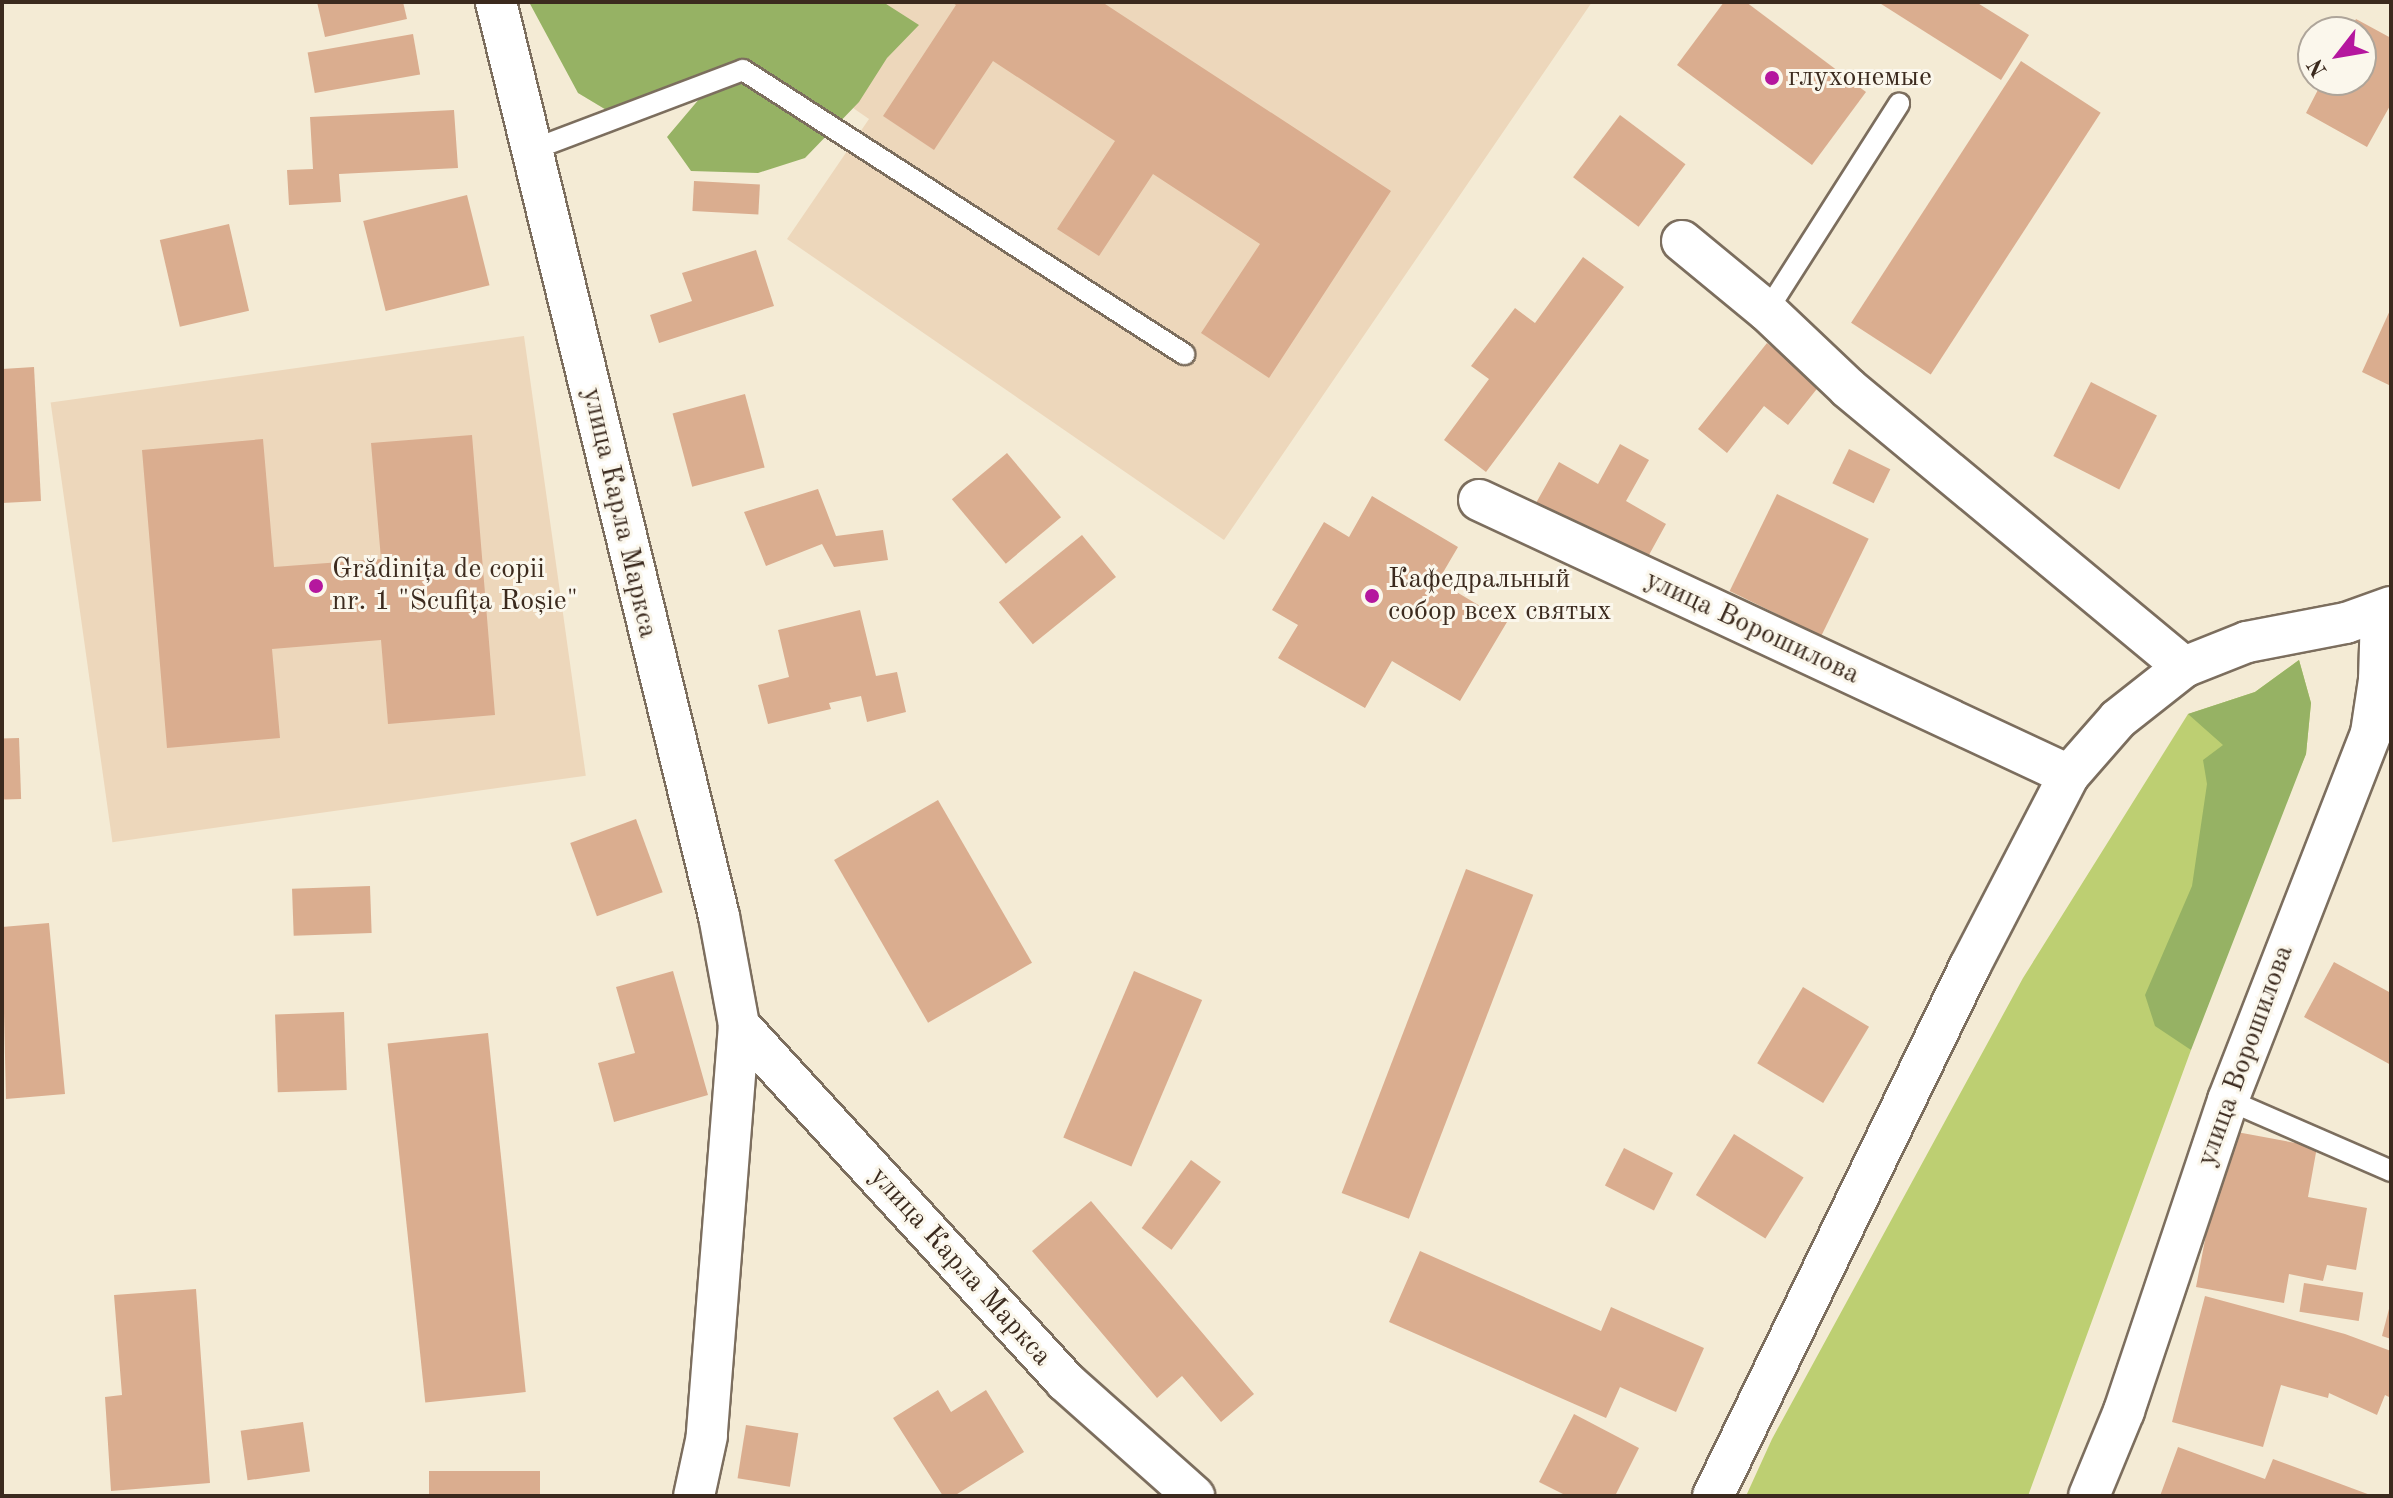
<!DOCTYPE html>
<html>
<head>
<meta charset="utf-8">
<style>
	body { margin:0 }
	#map { position:relative; width:2393px; height:1498px; overflow:hidden; background:#f4ebd5; font-family:"Old Standard TT",serif }
	div>[style] { position:absolute }
	.built>* { inset:0; background:#edd7bb; transform-origin:0 0 }
	.green>* { inset:0; background:#bdcf72 }
	.forest>* { inset:0; background:#96b264 }
	.building>* { inset:0; background:#daad8f; transform-origin:0 0 }
	.roads { filter:drop-shadow(2px 0 #7c6e5e) drop-shadow(-2px 0 #7c6e5e) drop-shadow(0 2px #7c6e5e) drop-shadow(0 -2px #7c6e5e) }
	.service>* { height:20px; margin:-10px; padding:0 10px; transform-origin:10px; border-radius:10px; background:#fff }
	.minor>* { height:40px; margin:-20px; padding:0 20px; transform-origin:20px; border-radius:20px; background:#fff }
	.dots>* { width:22px; height:22px; translate:-50% -50%; box-sizing:border-box; border:4px solid #fbf7ec; border-radius:50% }
	span { translate:-50% -50%; white-space:nowrap; text-align:center; line-height:1.15; -webkit-text-stroke:6px #fbf7ec; paint-order:stroke }
	.poi-label { font-size:28px; color:#3b2a1e }
	.left { translate:0 -50%; text-align:left }
	.street-label { font-size:28px; color:#3b2a1e }
	.frame { position:absolute; inset:0; border:4px solid #3b2a1e; pointer-events:none }
	.north { position:absolute; left:2297px; top:16px; width:80px; height:80px; box-sizing:border-box; background:#fbf7ec; border:2px solid #aea59a; border-radius:50%; rotate:239deg; font-size:22px; font-weight:700; line-height:32px; text-align:center; color:#3b2a1e }
	.north::after { content:''; display:block; margin:auto; width:28px; height:36px; background:#b5179e; clip-path:polygon(50% 0,100% 100%,50% 72%,0 100%) }
</style>
</head>
<body>
<div id="map">
	<div class="built">
		<div style="clip-path:polygon(699px 2px,1592px 2px,1224px 540px,787px 239px,869px 119px)"></div>
		<div style="left:524px;top:336px;width:444px;height:478px;rotate:82deg"></div>
	</div>
	<div class="green">
		<div style="clip-path:polygon(2299px 660px,2311px 703px,2306px 754px,2187px 1028px,2191px 1050px,2028px 1496px,1746px 1496px,1772px 1439px,2023px 978px,2188px 714px,2255px 692px)"></div>
	</div>
	<div class="forest">
		<div style="clip-path:polygon(529px 2px,883px 2px,919px 25px,887px 58px,859px 102px,805px 158px,758px 173px,691px 171px,667px 137px,700px 98px,608px 111px,578px 93px)"></div>
		<div style="clip-path:polygon(2299px 660px,2311px 703px,2306px 754px,2191px 1050px,2155px 1026px,2145px 995px,2192px 886px,2207px 784px,2203px 760px,2223px 745px,2188px 714px,2255px 692px)"></div>
	</div>
	<div class="building">
		<div style="clip-path:polygon(317px 2px,403px 2px,407px 19px,325px 37px)"></div>
		<div style="clip-path:polygon(951px 2px,1102px 2px,1391px 191px,1269px 378px,1201px 333px,1260px 244px,1153px 174px,1099px 256px,1057px 229px,1115px 141px,993px 61px,934px 150px,883px 116px,956px 5px)"></div>
		<div style="clip-path:polygon(1724px 2px,1746px 2px,1866px 92px,1812px 165px,1677px 65px)"></div>
		<div style="clip-path:polygon(1878px 2px,1976px 2px,2029px 35px,2001px 80px)"></div>
		<div style="clip-path:polygon(2356px 19px,2391px 38px,2391px 104px,2367px 147px,2306px 113px,2323px 80px,2361px 80px,2361px 32px,2349px 32px)"></div>
		<div style="left:413px;top:34px;width:41px;height:107px;rotate:80deg"></div>
		<div style="left:2021px;top:61px;width:95px;height:312px;rotate:33deg"></div>
		<div style="clip-path:polygon(454px 110px,458px 168px,339px 174px,341px 202px,289px 205px,287px 170px,313px 169px,310px 117px)"></div>
		<div style="left:1620px;top:115px;width:82px;height:78px;rotate:37deg"></div>
		<div style="left:694px;top:181px;width:66px;height:30px;rotate:3deg"></div>
		<div style="left:467px;top:195px;width:93px;height:107px;rotate:76deg"></div>
		<div style="left:229px;top:224px;width:89px;height:71px;rotate:77deg"></div>
		<div style="clip-path:polygon(756px 250px,774px 306px,659px 343px,650px 315px,692px 301px,682px 273px)"></div>
		<div style="clip-path:polygon(1583px 257px,1624px 287px,1486px 472px,1444px 440px,1489px 379px,1471px 366px,1515px 308px,1535px 323px)"></div>
		<div style="clip-path:polygon(2391px 308px,2391px 386px,2362px 372px)"></div>
		<div style="clip-path:polygon(1767px 343px,1820px 385px,1788px 425px,1764px 406px,1727px 453px,1698px 429px)"></div>
		<div style="clip-path:polygon(34px 367px,41px 501px,2px 503px,2px 369px)"></div>
		<div style="left:2091px;top:382px;width:74px;height:83px;rotate:27deg"></div>
		<div style="left:745px;top:394px;width:76px;height:75px;rotate:75deg"></div>
		<div style="clip-path:polygon(472px 435px,495px 715px,388px 724px,381px 640px,272px 649px,280px 738px,167px 748px,142px 450px,263px 439px,274px 567px,381px 559px,371px 443px)"></div>
		<div style="clip-path:polygon(1620px 444px,1649px 460px,1626px 501px,1666px 524px,1644px 564px,1536px 503px,1559px 462px,1598px 484px)"></div>
		<div style="left:1849px;top:449px;width:46px;height:38px;rotate:26deg"></div>
		<div style="left:1007px;top:453px;width:84px;height:72px;rotate:50deg"></div>
		<div style="clip-path:polygon(818px 489px,836px 536px,883px 530px,888px 560px,834px 567px,822px 544px,766px 566px,744px 512px)"></div>
		<div style="left:1777px;top:494px;width:102px;height:108px;rotate:26deg"></div>
		<div style="clip-path:polygon(1372px 496px,1458px 547px,1438px 581px,1507px 622px,1460px 701px,1392px 661px,1365px 708px,1278px 658px,1298px 625px,1272px 610px,1324px 522px,1349px 537px)"></div>
		<div style="left:1082px;top:535px;width:54px;height:107px;rotate:51deg"></div>
		<div style="clip-path:polygon(860px 610px,876px 676px,897px 672px,906px 712px,867px 722px,861px 696px,829px 703px,831px 709px,768px 724px,758px 685px,789px 677px,778px 630px)"></div>
		<div style="left:19px;top:738px;width:61px;height:17px;rotate:88deg"></div>
		<div style="left:938px;top:800px;width:188px;height:120px;rotate:60deg"></div>
		<div style="left:636px;top:819px;width:78px;height:70px;rotate:70deg"></div>
		<div style="left:1466px;top:869px;width:72px;height:347px;rotate:21deg"></div>
		<div style="left:370px;top:886px;width:47px;height:78px;rotate:88deg"></div>
		<div style="clip-path:polygon(49px 923px,65px 1094px,6px 1099px,2px 927px)"></div>
		<div style="clip-path:polygon(2334px 962px,2391px 993px,2391px 1065px,2304px 1017px)"></div>
		<div style="clip-path:polygon(673px 971px,708px 1095px,614px 1122px,598px 1063px,635px 1053px,616px 987px)"></div>
		<div style="left:1134px;top:971px;width:74px;height:181px;rotate:23deg"></div>
		<div style="left:1803px;top:987px;width:77px;height:89px;rotate:31deg"></div>
		<div style="left:344px;top:1012px;width:78px;height:69px;rotate:88deg"></div>
		<div style="left:488px;top:1033px;width:361px;height:101px;rotate:84deg"></div>
		<div style="clip-path:polygon(2226px 1130px,2317px 1147px,2308px 1197px,2367px 1208px,2356px 1270px,2327px 1265px,2323px 1281px,2289px 1274px,2284px 1303px,2196px 1287px)"></div>
		<div style="left:1734px;top:1134px;width:82px;height:72px;rotate:32deg"></div>
		<div style="left:1624px;top:1148px;width:55px;height:42px;rotate:27deg"></div>
		<div style="left:1191px;top:1160px;width:37px;height:84px;rotate:36deg"></div>
		<div style="clip-path:polygon(1091px 1201px,1254px 1394px,1221px 1422px,1182px 1376px,1157px 1398px,1032px 1251px)"></div>
		<div style="clip-path:polygon(1420px 1251px,1601px 1331px,1611px 1307px,1704px 1348px,1676px 1412px,1620px 1387px,1606px 1418px,1389px 1322px)"></div>
		<div style="left:2304px;top:1283px;width:60px;height:29px;rotate:9deg"></div>
		<div style="clip-path:polygon(196px 1289px,210px 1483px,111px 1491px,105px 1397px,122px 1395px,114px 1295px)"></div>
		<div style="clip-path:polygon(2205px 1296px,2345px 1334px,2391px 1351px,2391px 1398px,2385px 1395px,2377px 1415px,2329px 1393px,2328px 1398px,2281px 1385px,2263px 1447px,2172px 1422px)"></div>
		<div style="clip-path:polygon(2390px 1305px,2391px 1305px,2391px 1339px,2382px 1336px)"></div>
		<div style="clip-path:polygon(938px 1390px,951px 1412px,986px 1390px,1024px 1452px,954px 1496px,943px 1496px,893px 1418px)"></div>
		<div style="clip-path:polygon(1574px 1414px,1639px 1448px,1615px 1496px,1567px 1496px,1539px 1482px)"></div>
		<div style="left:303px;top:1422px;width:50px;height:63px;rotate:82deg"></div>
		<div style="left:746px;top:1425px;width:53px;height:54px;rotate:9deg"></div>
		<div style="clip-path:polygon(2178px 1447px,2265px 1479px,2273px 1459px,2373px 1496px,2160px 1496px)"></div>
		<div style="left:540px;top:1471px;width:25px;height:111px;rotate:90deg"></div>
	</div>
	<div class="roads">
		<div class="service">
			<div style="left:534px;top:149px;width:223px;rotate:-20.7deg"></div>
			<div style="left:743px;top:70px;width:525px;rotate:32.78deg"></div>
			<div style="left:1767px;top:311px;width:246px;rotate:-57.5deg"></div>
			<div style="left:2228px;top:1100px;width:178px;rotate:23.5deg"></div>
		</div>
		<div class="minor">
			<div style="left:496px;top:2px;width:941px;rotate:76.29deg"></div>
			<div style="left:719px;top:916px;width:111px;rotate:79.6deg"></div>
			<div style="left:739px;top:1025px;width:412px;rotate:94.5deg"></div>
			<div style="left:707px;top:1436px;width:61px;rotate:102.2deg"></div>
			<div style="left:1682px;top:241px;width:110px;rotate:39.5deg"></div>
			<div style="left:1767px;top:311px;width:112px;rotate:43.5deg"></div>
			<div style="left:1848px;top:388px;width:437px;rotate:39.7deg"></div>
			<div style="left:1479px;top:500px;width:651px;rotate:24.99deg"></div>
			<div style="left:739px;top:1025px;width:483px;rotate:47.5deg"></div>
			<div style="left:1065px;top:1381px;width:173px;rotate:41.7deg"></div>
			<div style="left:1713px;top:1496px;width:589px;rotate:-64.13deg"></div>
			<div style="left:1970px;top:966px;width:215px;rotate:-62.6deg"></div>
			<div style="left:2069px;top:775px;width:74px;rotate:-48.8deg"></div>
			<div style="left:2118px;top:719px;width:84px;rotate:-38.2deg"></div>
			<div style="left:2184px;top:667px;width:68px;rotate:-21.6deg"></div>
			<div style="left:2247px;top:642px;width:101px;rotate:-10.9deg"></div>
			<div style="left:2346px;top:623px;width:48px;rotate:-19.6deg"></div>
			<div style="left:2089px;top:1496px;width:92px;rotate:-67.6deg"></div>
			<div style="left:2124px;top:1411px;width:328px;rotate:-71.5deg"></div>
			<div style="left:2228px;top:1100px;width:394px;rotate:-68.7deg"></div>
			<div style="left:2371px;top:733px;width:54px;rotate:-81.4deg"></div>
			<div style="left:2379px;top:680px;width:67px;rotate:-88.3deg"></div>
		</div>
	</div>
	<div class="dots">
		<div style="left:1772px;top:78px;background:#b5179e"></div>
		<div style="left:316px;top:586px;background:#b5179e"></div>
		<div style="left:1372px;top:596px;background:#b5179e"></div>
	</div>
	<div class="poi-label">
		<span class="left" style="left:1788px;top:78px">глухонемые</span>
		<span class="left" style="left:332px;top:586px">Grădinița de copii<br>nr. 1 "Scufița Roșie"</span>
		<span class="left" style="left:1388px;top:596px">Кафедральный<br>собор всех святых</span>
	</div>
	<div class="street-label">
		<span style="left:619px;top:513px;rotate:77deg">улица Карла Маркса</span>
		<span style="left:1752px;top:628px;rotate:25deg">улица Ворошилова</span>
		<span style="left:2246px;top:1056px;rotate:-70deg">улица Ворошилова</span>
		<span style="left:960px;top:1267px;rotate:48deg">улица Карла Маркса</span>
	</div>
	<div class="frame"></div>
	<div class="north">N</div>
</div>
</body>
</html>
